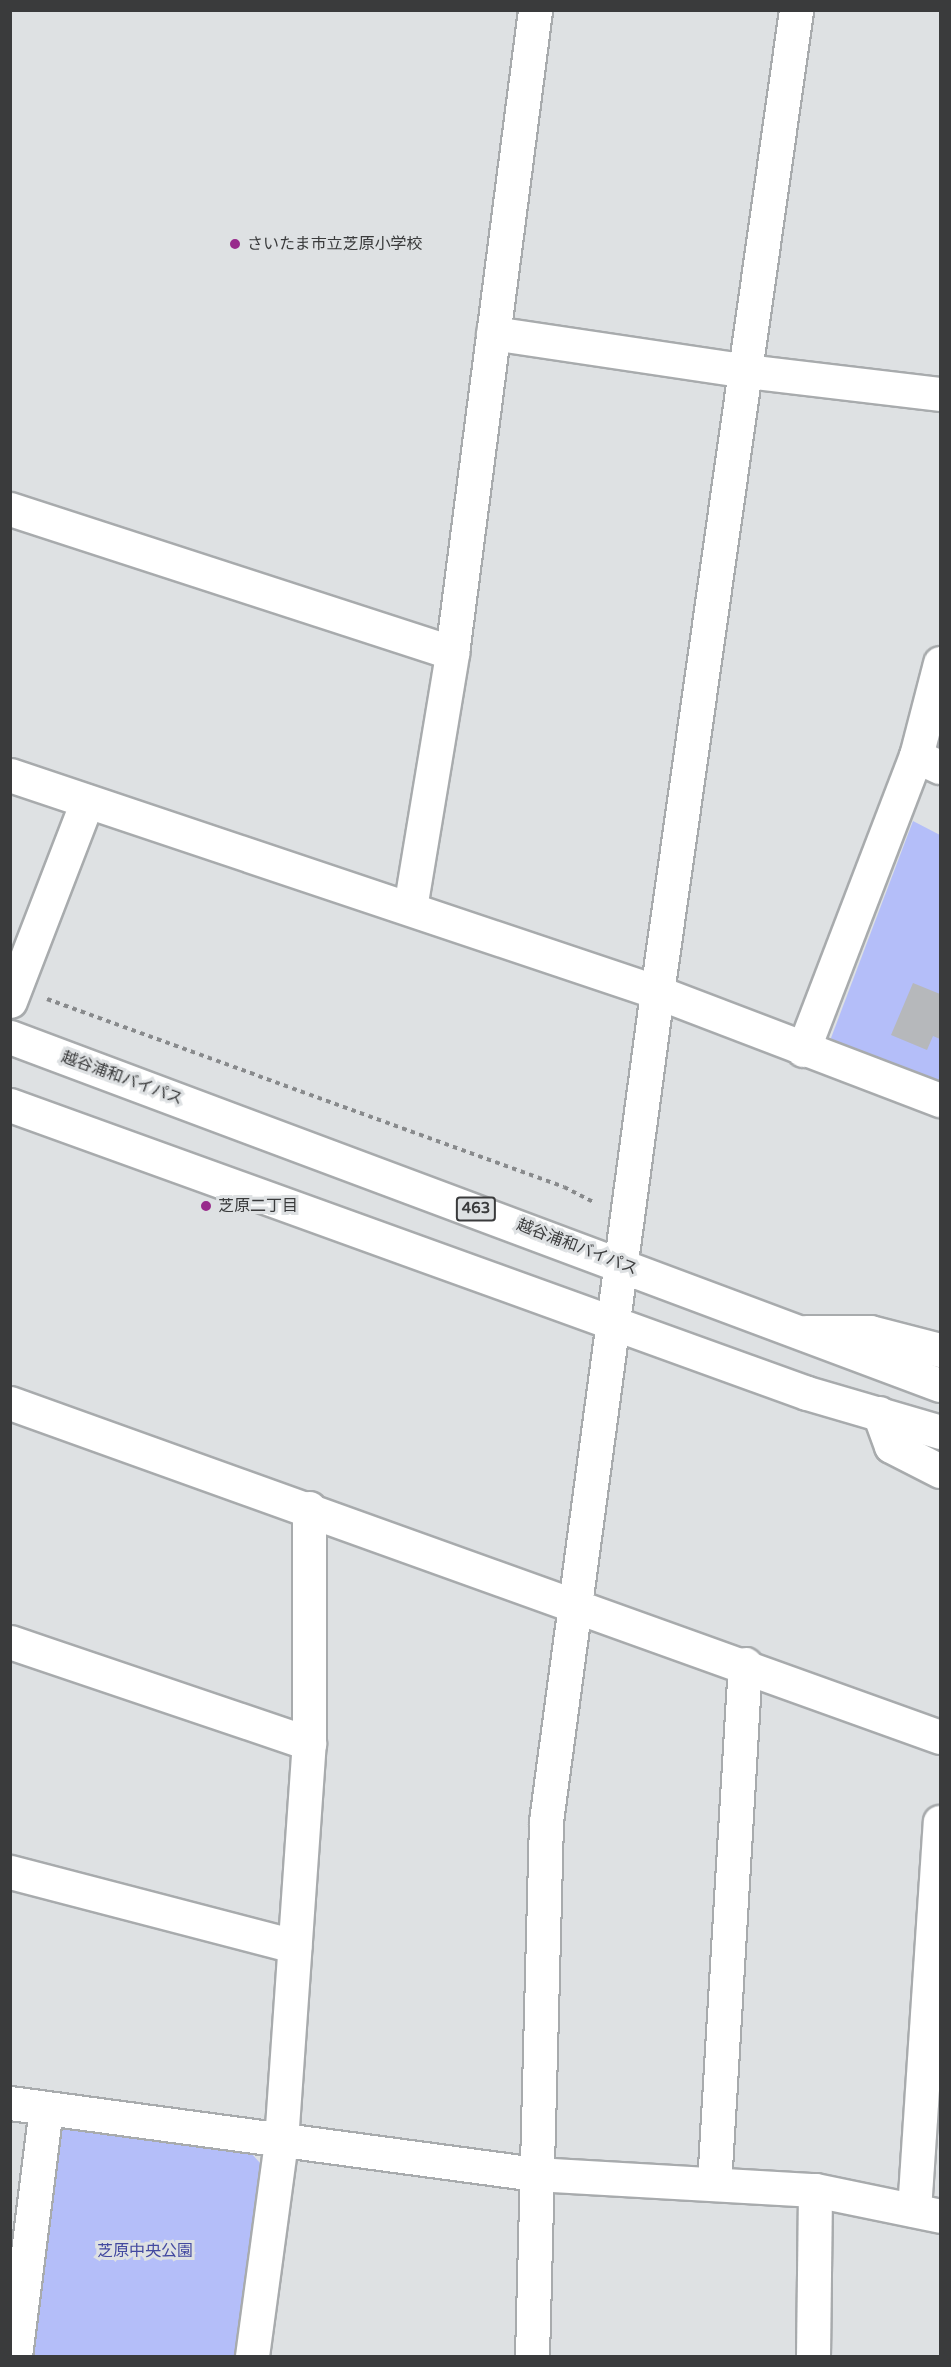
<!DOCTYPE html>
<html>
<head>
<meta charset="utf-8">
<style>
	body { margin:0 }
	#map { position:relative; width:951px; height:2367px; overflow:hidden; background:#dee1e3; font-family:"Varela Round","Noto Sans JP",sans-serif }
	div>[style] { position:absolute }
	.green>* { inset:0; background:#b4bef9 }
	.building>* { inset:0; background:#b6b8bb }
	.path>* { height:4px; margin-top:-2px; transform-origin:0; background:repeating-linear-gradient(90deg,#888a8c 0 4.5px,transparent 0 9px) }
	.roads { filter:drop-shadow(2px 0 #a8abad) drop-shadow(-2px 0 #a8abad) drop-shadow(0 2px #a8abad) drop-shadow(0 -2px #a8abad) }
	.minor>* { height:33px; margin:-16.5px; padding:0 16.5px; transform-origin:16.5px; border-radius:16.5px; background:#fff }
	.highway>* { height:33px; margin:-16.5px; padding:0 16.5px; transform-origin:16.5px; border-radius:16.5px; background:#fff }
	.dots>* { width:16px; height:16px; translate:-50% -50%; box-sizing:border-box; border:3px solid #dee1e3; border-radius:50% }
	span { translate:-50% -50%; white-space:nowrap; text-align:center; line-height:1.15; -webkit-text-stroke:6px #dee1e3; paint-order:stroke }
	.shield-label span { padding:2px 4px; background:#dee1e3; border:2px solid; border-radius:4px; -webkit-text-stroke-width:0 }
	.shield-label { font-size:15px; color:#3a3b3c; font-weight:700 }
	.poi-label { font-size:16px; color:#3a3b3c }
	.left { translate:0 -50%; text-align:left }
	.street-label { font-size:16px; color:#3a3b3c }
	.park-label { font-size:16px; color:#4349a0 }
	.frame { position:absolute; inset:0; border:12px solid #3a3b3c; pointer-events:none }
</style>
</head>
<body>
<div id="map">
	<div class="green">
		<div style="clip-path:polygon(913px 821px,940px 835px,940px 1089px,838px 1053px,831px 1038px)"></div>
		<div style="clip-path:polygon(63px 2128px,249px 2151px,262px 2165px,237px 2356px,27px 2356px,54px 2137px)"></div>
	</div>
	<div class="building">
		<div style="clip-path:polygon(913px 983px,940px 994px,940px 1039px,933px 1036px,927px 1050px,891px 1035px)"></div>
	</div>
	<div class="path">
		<div style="left:47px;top:999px;width:550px;rotate:19.98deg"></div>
		<div style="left:564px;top:1187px;width:34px;rotate:27deg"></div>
	</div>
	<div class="roads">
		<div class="minor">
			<div style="left:493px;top:333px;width:257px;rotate:8.5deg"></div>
			<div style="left:747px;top:371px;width:194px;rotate:6.8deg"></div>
			<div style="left:10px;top:509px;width:465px;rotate:18deg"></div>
			<div style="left:916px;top:756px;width:26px;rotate:25deg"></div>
			<div style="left:10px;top:775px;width:682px;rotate:18.54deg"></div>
			<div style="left:657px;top:992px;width:303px;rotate:20.9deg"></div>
			<div style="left:410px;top:908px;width:258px;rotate:-80.6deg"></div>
			<div style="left:452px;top:653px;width:648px;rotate:-82.64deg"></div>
			<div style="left:10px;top:1001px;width:214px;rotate:-68.9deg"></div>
			<div style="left:803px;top:1050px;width:315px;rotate:-69deg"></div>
			<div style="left:916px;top:756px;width:96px;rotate:-75.5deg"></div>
			<div style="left:806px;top:1332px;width:64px"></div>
			<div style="left:870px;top:1332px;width:72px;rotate:14.4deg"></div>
			<div style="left:10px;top:1403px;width:988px;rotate:19.76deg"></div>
			<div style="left:879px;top:1413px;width:35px;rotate:70deg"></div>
			<div style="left:891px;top:1446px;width:55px;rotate:27deg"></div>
			<div style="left:10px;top:1642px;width:316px;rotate:18.7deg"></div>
			<div style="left:10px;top:1872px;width:294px;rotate:14.6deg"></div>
			<div style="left:10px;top:2103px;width:530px;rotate:7.7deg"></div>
			<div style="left:535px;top:2174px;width:280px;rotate:3.3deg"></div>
			<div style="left:815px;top:2190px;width:128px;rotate:11.7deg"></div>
			<div style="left:714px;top:2184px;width:521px;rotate:-86.59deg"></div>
			<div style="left:914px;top:2210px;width:389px;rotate:-86.2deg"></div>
			<div style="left:15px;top:2356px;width:250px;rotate:-82.9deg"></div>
			<div style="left:252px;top:2356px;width:217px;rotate:-82.3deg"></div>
			<div style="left:281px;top:2141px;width:399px;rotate:-86deg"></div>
			<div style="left:309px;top:1743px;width:235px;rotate:-90deg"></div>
			<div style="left:532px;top:2356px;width:535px;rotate:-88.5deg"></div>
			<div style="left:546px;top:1821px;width:836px;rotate:-82.37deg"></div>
			<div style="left:657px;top:992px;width:992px;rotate:-81.94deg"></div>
			<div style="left:813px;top:2356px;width:166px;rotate:-89.3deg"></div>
		</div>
		<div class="highway">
			<div style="left:10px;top:1037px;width:993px;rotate:20.52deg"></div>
			<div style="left:10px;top:1105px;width:847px;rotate:19.87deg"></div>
			<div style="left:807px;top:1393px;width:139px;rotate:16.3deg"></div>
		</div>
	</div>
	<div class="dots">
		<div style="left:235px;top:244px;background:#982a8b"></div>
		<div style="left:206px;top:1206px;background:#982a8b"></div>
	</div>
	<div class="shield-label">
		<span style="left:476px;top:1209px">463</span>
	</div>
	<div class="poi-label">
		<span class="left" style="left:247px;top:244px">さいたま市立芝原小学校</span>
		<span class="left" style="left:218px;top:1206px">芝原二丁目</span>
	</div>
	<div class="street-label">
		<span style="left:122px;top:1078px;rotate:20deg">越谷浦和バイパス</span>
		<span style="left:577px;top:1247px;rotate:21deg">越谷浦和バイパス</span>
	</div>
	<div class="park-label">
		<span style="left:145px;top:2251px">芝原中央公園</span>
	</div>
	<div class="frame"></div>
</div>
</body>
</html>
